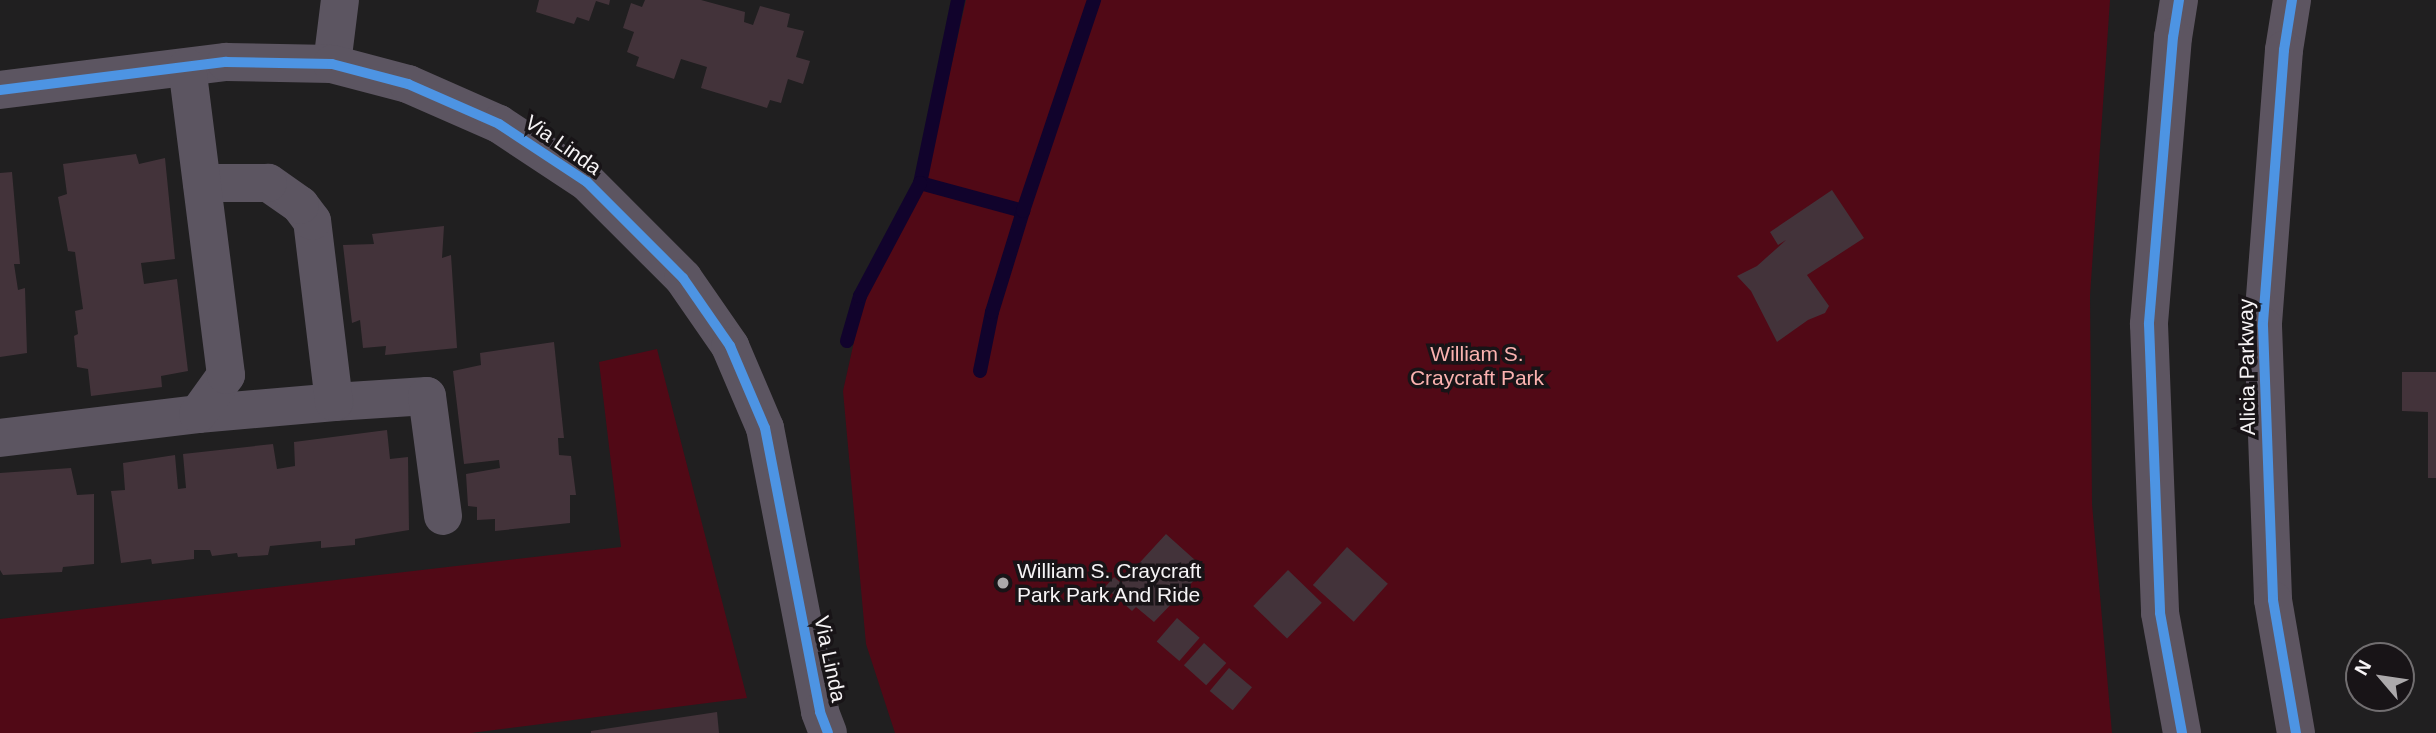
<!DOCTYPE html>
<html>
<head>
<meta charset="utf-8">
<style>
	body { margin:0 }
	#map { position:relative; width:2436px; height:733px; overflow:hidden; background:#201f20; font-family:Helvetica,sans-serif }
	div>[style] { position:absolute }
	.green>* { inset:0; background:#510916 }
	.stream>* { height:14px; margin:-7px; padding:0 7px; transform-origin:7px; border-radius:7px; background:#11032c }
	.building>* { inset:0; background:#43333a; transform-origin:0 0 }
	.minor>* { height:38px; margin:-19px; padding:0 19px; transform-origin:19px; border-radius:19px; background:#5c5561 }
	.major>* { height:38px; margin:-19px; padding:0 19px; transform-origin:19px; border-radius:19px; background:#5d5561 }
	.cycleway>* { height:10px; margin:-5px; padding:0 5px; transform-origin:5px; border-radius:5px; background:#4d94e3 }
	.dots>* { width:19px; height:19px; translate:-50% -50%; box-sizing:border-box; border:4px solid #181417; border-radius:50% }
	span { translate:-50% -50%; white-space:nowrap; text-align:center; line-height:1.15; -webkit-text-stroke:7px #181417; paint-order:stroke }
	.street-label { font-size:21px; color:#f7f4f6 }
	.park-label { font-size:21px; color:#fbb2b0 }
	.poi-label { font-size:21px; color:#f7f4f6 }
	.left { translate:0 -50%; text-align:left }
	.north { position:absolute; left:2345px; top:642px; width:70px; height:70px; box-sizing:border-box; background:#181417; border:2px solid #716e70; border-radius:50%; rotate:299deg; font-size:19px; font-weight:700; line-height:28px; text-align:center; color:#f7f4f6 }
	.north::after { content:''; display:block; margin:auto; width:24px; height:32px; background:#aca9ab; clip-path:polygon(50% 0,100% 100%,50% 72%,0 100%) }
</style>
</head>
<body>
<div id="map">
	<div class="green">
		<div style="clip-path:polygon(966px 0,2110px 0,2090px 296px,2092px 504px,2112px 733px,895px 733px,866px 644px,843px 391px,863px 301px,924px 187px)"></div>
		<div style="clip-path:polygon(657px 349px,747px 698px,471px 733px,0 733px,0 619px,621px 547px,599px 362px)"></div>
	</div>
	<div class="stream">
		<div style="left:958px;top:0;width:187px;rotate:101.7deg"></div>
		<div style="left:920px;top:183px;width:107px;rotate:15.2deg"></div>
		<div style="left:847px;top:341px;width:47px;rotate:-73.9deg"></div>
		<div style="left:860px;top:296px;width:128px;rotate:-62deg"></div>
		<div style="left:980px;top:371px;width:60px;rotate:-78.5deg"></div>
		<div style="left:992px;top:312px;width:106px;rotate:-72.9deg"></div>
		<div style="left:1023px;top:211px;width:223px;rotate:-71.4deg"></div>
	</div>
	<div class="building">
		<div style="clip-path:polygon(539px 0,610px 0,609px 5px,596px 1px,589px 21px,577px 17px,574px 24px,536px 12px)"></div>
		<div style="clip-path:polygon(645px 0,701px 0,745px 12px,744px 22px,753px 25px,760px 6px,790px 14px,787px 27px,804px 31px,796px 57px,810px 61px,803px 84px,788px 79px,781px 103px,770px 100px,767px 108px,701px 88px,707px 67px,681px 59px,674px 79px,636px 66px,639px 57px,627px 52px,634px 32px,623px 28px,631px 3px,642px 7px)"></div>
		<div style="clip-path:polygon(136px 154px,139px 164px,165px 158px,175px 259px,141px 263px,144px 284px,177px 279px,188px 371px,161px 376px,162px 387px,91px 396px,88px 369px,77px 367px,74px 336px,78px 334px,75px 311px,83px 309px,75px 252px,68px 251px,58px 197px,67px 194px,63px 164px)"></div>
		<div style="clip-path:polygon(12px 172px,20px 264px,14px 264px,18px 290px,25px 288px,27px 353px,0 357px,0 173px)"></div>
		<div style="clip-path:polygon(1832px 190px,1864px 238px,1807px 275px,1829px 306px,1825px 313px,1808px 320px,1777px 342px,1751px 291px,1737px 276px,1757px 266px,1786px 240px,1778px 245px,1770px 232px)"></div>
		<div style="clip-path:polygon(444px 226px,442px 258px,451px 255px,457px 348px,385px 355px,386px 346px,363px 348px,360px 320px,352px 323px,343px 245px,374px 244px,372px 234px)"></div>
		<div style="clip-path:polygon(554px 342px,564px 438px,558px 438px,559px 455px,571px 456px,576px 495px,570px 495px,570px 523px,495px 531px,495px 519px,477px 520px,477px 507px,468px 506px,466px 474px,500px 468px,499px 460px,464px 464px,453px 371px,481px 365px,480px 353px)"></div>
		<div style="clip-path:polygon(2402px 372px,2436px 372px,2436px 478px,2428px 478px,2428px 412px,2402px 411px)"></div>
		<div style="clip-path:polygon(387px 430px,390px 459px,408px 457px,409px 530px,355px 539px,355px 545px,321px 548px,321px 541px,270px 546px,268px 555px,238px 557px,237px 553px,212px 556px,210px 550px,194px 550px,194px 559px,152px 564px,151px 559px,121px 563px,111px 491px,125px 490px,123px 463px,175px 455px,178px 489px,186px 488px,183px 454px,273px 444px,277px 469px,295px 466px,294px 442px)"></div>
		<div style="clip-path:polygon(71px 468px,77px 495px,94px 494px,94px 564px,63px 567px,62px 572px,3px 575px,0 570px,0 473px)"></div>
		<div style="clip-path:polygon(1166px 534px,1205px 569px,1154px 622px,1136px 607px,1132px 611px,1105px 587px,1114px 577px,1121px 583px)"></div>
		<div style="left:1347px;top:547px;width:55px;height:51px;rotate:42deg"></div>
		<div style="left:1288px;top:570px;width:47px;height:50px;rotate:44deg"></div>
		<div style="left:1177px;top:618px;width:30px;height:31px;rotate:41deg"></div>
		<div style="left:1204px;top:643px;width:30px;height:30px;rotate:42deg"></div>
		<div style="left:1229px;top:668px;width:30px;height:30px;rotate:40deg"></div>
		<div style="clip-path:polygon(717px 712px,719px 733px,591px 733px,591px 731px)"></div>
	</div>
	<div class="minor">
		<div style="left:332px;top:64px;width:64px;rotate:-82.9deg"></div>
		<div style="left:0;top:90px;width:228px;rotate:-7.1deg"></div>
		<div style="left:226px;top:62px;width:106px;rotate:1.1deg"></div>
		<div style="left:332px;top:64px;width:79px;rotate:14.7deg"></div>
		<div style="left:408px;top:84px;width:99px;rotate:23.7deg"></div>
		<div style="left:499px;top:124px;width:105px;rotate:33.4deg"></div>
		<div style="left:587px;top:182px;width:136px;rotate:45deg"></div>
		<div style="left:683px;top:278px;width:83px;rotate:55.3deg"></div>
		<div style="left:730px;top:346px;width:89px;rotate:66.9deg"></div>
		<div style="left:765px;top:428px;width:289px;rotate:79deg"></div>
		<div style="left:820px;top:712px;width:22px;rotate:69deg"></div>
		<div style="left:334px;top:402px;width:93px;rotate:-3.7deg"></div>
		<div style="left:427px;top:396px;width:121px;rotate:82.4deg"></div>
		<div style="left:198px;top:414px;width:137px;rotate:-5deg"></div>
		<div style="left:334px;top:402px;width:182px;rotate:-96.9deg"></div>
		<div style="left:312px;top:221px;width:20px;rotate:-127deg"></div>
		<div style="left:300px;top:205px;width:39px;rotate:-145deg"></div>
		<div style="left:268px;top:183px;width:66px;rotate:180deg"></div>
		<div style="left:0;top:438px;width:199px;rotate:-6.9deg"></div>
		<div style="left:198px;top:414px;width:48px;rotate:-54.3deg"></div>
		<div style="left:226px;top:375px;width:310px;rotate:-97.2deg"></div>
	</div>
	<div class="major">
		<div style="left:2179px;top:0;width:37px;rotate:99deg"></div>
		<div style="left:2173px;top:37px;width:288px;rotate:94.8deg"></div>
		<div style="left:2149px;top:324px;width:289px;rotate:87.8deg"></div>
		<div style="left:2160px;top:613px;width:122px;rotate:79.6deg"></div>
		<div style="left:2292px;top:0;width:51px;rotate:99.1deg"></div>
		<div style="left:2284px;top:50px;width:277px;rotate:94.4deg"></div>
		<div style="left:2263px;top:326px;width:274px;rotate:87.9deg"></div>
		<div style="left:2273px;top:600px;width:135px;rotate:80.2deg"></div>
	</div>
	<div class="cycleway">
		<div style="left:2179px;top:0;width:37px;rotate:99deg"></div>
		<div style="left:2173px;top:37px;width:288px;rotate:94.8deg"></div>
		<div style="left:2149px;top:324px;width:289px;rotate:87.8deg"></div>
		<div style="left:2160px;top:613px;width:122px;rotate:79.6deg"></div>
		<div style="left:2292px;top:0;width:51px;rotate:99.1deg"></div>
		<div style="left:2284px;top:50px;width:277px;rotate:94.4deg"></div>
		<div style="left:2263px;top:326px;width:274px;rotate:87.9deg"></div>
		<div style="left:2273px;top:600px;width:135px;rotate:80.2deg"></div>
		<div style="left:0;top:90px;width:228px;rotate:-7.1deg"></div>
		<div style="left:226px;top:62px;width:106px;rotate:1.1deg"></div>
		<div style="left:332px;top:64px;width:79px;rotate:14.7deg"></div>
		<div style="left:408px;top:84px;width:99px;rotate:23.7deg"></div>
		<div style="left:499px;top:124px;width:105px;rotate:33.4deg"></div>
		<div style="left:587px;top:182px;width:136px;rotate:45deg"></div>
		<div style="left:683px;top:278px;width:83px;rotate:55.3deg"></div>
		<div style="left:730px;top:346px;width:89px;rotate:66.9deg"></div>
		<div style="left:765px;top:428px;width:289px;rotate:79deg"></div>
		<div style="left:820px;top:712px;width:22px;rotate:69deg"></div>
	</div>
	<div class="dots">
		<div style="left:1003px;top:583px;background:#aca9ab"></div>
	</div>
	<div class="street-label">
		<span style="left:563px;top:145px;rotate:35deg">Via Linda</span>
		<span style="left:2247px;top:367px;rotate:-91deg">Alicia Parkway</span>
		<span style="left:830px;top:659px;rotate:78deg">Via Linda</span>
	</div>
	<div class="park-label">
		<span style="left:1477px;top:366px">William S.<br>Craycraft Park</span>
	</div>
	<div class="poi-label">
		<span class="left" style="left:1017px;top:583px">William S. Craycraft<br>Park Park And Ride</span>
	</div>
	<div class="north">N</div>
</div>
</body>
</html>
